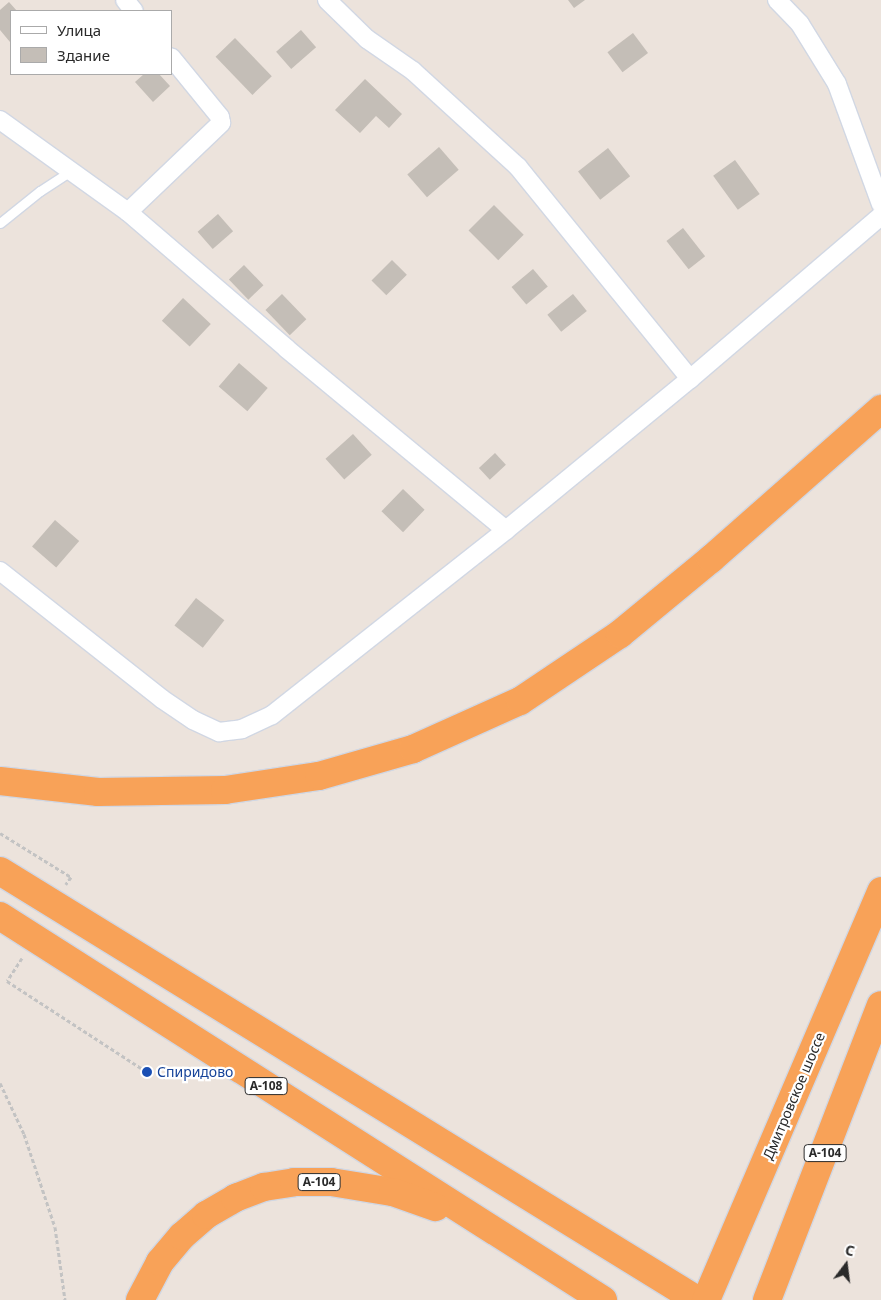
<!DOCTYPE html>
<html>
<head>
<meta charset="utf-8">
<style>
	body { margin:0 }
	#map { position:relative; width:881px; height:1300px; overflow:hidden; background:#ece3dc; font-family:"Noto Sans",sans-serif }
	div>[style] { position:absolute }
	.building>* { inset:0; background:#c4beb7; transform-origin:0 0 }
	.path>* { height:3px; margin-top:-1.5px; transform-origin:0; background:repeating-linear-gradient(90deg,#c3c3c3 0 4px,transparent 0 6.5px) }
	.roads { filter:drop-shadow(1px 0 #d1d7e3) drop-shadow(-1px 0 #d1d7e3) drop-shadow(0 1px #d1d7e3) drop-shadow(0 -1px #d1d7e3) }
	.service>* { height:9px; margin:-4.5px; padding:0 4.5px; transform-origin:4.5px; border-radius:4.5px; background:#fff }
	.minor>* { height:18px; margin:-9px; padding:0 9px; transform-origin:9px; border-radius:9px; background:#fff }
	.trunk>* { height:28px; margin:-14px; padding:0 14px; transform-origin:14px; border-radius:14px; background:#f8a258 }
	.dots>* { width:14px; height:14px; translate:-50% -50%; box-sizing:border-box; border:2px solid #fff; border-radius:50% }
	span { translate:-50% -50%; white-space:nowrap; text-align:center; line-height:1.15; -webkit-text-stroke:4.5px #fff; paint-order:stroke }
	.shield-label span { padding:1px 4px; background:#fff; border:1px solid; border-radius:4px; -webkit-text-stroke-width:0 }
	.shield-label { font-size:12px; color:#2a2a2a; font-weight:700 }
	.transit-label { font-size:14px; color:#164399 }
	.left { translate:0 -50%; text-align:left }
	.street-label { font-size:14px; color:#2a2a2a }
	.legend { position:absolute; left:10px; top:10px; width:162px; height:65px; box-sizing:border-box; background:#fff; border:1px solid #aaa; margin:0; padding:6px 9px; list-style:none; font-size:15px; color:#2a2a2a }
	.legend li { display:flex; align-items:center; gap:10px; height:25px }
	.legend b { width:25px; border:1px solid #aaa }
	.north { position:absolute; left:821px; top:1240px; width:50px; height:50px; -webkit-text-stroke:4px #fff; paint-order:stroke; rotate:15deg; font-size:14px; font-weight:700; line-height:20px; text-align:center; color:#2a2a2a }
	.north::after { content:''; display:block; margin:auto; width:18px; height:22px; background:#2a2a2a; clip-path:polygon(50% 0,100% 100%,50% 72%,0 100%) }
</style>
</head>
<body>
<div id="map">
	<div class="building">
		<div style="clip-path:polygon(568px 0,585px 0,574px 8px)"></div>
		<div style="clip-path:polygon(9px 2px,17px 11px,11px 11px,10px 42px,0 30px,0 10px)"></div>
		<div style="left:301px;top:30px;width:23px;height:33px;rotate:49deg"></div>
		<div style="left:633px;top:33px;width:25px;height:32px;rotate:53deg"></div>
		<div style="left:235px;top:38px;width:53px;height:27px;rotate:46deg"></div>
		<div style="clip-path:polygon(144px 74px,159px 74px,170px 86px,153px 102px,135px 82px)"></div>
		<div style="clip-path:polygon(365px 79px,402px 114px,389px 128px,376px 116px,360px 133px,335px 110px)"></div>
		<div style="left:439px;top:147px;width:30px;height:42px;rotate:49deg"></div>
		<div style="left:608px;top:148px;width:36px;height:38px;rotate:52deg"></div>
		<div style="left:735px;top:160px;width:42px;height:27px;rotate:54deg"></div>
		<div style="left:494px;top:205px;width:42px;height:36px;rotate:45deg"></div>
		<div style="left:218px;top:214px;width:23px;height:27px;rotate:49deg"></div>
		<div style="left:683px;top:228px;width:36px;height:21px;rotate:52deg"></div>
		<div style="left:392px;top:260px;width:21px;height:29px;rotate:45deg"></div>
		<div style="left:244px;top:265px;width:28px;height:21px;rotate:46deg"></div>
		<div style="left:533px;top:269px;width:23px;height:28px;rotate:50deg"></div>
		<div style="left:282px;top:294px;width:35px;height:23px;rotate:46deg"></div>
		<div style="left:573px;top:294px;width:22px;height:33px;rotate:51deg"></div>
		<div style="left:183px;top:298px;width:38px;height:31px;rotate:43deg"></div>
		<div style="left:239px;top:363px;width:38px;height:31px;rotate:41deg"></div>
		<div style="left:353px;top:434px;width:28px;height:37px;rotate:48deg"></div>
		<div style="left:495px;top:453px;width:16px;height:22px;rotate:47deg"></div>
		<div style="left:403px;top:489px;width:30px;height:31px;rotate:44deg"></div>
		<div style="left:55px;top:520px;width:32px;height:35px;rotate:41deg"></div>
		<div style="left:196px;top:598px;width:36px;height:35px;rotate:38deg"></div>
	</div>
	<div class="path">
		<div style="left:0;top:833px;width:84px;rotate:31.8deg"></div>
		<div style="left:71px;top:877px;width:9px;rotate:126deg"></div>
		<div style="left:22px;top:958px;width:27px;rotate:123deg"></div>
		<div style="left:7px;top:981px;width:167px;rotate:33deg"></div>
		<div style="left:0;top:1083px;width:56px;rotate:64.8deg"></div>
		<div style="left:24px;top:1134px;width:98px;rotate:71.6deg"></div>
		<div style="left:55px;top:1227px;width:74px;rotate:82.2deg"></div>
	</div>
	<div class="roads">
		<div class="service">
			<div style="left:0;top:223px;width:51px;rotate:-38.7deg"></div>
			<div style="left:40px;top:191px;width:37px;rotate:-33deg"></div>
		</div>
		<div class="minor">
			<div style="left:125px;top:0;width:14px;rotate:51deg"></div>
			<div style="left:327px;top:0;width:56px;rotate:44.3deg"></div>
			<div style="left:367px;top:39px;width:56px;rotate:34.8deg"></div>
			<div style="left:413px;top:71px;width:142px;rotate:42.4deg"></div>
			<div style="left:518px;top:167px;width:273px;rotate:50.9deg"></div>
			<div style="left:777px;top:0;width:33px;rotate:46deg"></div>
			<div style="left:800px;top:24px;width:70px;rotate:58.3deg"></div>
			<div style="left:837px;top:84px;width:128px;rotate:69.9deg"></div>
			<div style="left:0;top:120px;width:158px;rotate:35.7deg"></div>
			<div style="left:128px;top:212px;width:210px;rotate:40.7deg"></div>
			<div style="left:287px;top:349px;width:284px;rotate:39.6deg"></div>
			<div style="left:128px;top:212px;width:129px;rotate:-43.7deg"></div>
			<div style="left:221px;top:123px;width:6px;rotate:-99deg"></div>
			<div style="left:220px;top:117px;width:77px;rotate:-129.2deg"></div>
			<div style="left:0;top:571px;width:206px;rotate:38.3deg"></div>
			<div style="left:162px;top:699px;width:37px;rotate:34deg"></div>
			<div style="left:193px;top:720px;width:29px;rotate:25deg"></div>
			<div style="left:219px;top:732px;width:23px;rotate:-7deg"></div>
			<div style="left:242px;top:729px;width:33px;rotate:-25deg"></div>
			<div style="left:272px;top:715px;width:298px;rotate:-38.3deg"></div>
			<div style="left:506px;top:530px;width:238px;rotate:-39.4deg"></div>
			<div style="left:690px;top:379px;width:251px;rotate:-40.5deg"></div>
		</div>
		<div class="trunk">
			<div style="left:0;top:781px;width:99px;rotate:6.4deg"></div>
			<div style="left:98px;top:792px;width:127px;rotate:-0.9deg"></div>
			<div style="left:225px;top:790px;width:95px;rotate:-8.5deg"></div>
			<div style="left:319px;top:776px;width:98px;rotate:-16deg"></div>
			<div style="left:413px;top:749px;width:117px;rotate:-24.2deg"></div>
			<div style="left:520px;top:701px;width:120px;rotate:-33.8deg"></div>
			<div style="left:620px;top:634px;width:118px;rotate:-39.5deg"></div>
			<div style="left:711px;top:559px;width:227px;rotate:-41.4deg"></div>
			<div style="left:0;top:871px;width:818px;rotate:31.61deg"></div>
			<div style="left:0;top:916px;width:715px;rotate:32.49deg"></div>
			<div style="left:140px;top:1300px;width:43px;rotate:-62.2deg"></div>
			<div style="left:160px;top:1262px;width:34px;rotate:-50deg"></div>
			<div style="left:182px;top:1236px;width:32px;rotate:-41deg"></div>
			<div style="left:206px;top:1215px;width:34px;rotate:-30deg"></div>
			<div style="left:235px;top:1198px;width:31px;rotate:-21deg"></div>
			<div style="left:264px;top:1187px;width:30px;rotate:-9deg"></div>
			<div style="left:294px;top:1182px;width:37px"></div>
			<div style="left:331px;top:1182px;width:63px;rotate:9.2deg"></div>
			<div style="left:393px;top:1192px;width:45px;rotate:19.7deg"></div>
			<div style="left:706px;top:1300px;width:445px;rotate:-66.8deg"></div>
			<div style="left:767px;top:1300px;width:316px;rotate:-68.9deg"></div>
		</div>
	</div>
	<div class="dots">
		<div style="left:147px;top:1072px;background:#1a4fb4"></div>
	</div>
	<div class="shield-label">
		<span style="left:266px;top:1086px">А-108</span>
		<span style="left:825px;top:1153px">А-104</span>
		<span style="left:319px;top:1182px">А-104</span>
	</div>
	<div class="transit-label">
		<span class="left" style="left:157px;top:1072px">Спиридово</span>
	</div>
	<div class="street-label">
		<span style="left:794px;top:1096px;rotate:-67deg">Дмитровское шоссе</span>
	</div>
	<ul class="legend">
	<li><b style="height:6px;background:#fff"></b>Улица</li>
	<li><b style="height:14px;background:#c4beb7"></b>Здание</li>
	</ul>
	<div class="north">С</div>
</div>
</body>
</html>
